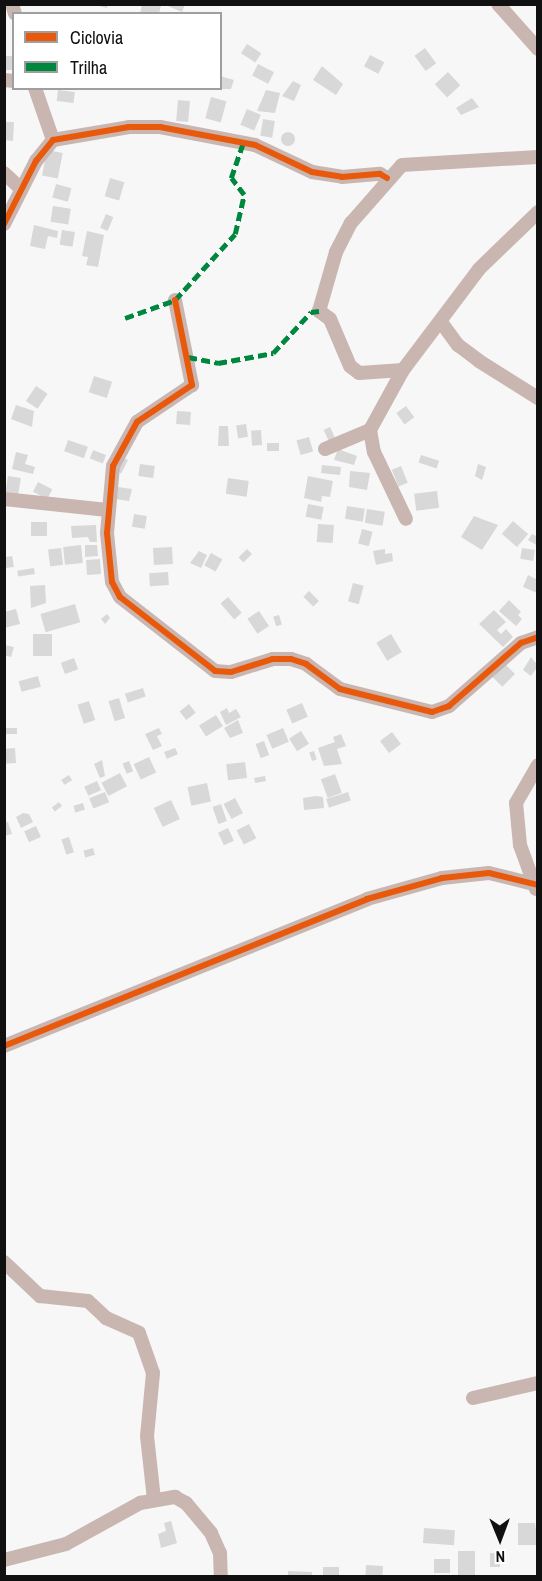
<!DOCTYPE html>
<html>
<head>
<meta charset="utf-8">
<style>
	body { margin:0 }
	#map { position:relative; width:542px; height:1581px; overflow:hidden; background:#f7f7f8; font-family:"Archivo Narrow",sans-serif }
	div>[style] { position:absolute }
	.building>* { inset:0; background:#d8d8d8; transform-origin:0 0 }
	.round { border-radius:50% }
	.minor>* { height:14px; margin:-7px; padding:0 7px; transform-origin:7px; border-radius:7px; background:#cab6b1 }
	.quiet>* { height:4.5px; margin-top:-2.25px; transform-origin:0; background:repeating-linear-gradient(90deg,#00873e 0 9px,transparent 0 13.5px) }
	.cycleway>* { height:6px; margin:-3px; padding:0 3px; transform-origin:3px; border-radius:3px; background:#e8590c }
	span { translate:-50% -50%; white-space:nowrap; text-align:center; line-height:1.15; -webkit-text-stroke:6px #fff; paint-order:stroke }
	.frame { position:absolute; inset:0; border:6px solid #101011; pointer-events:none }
	.legend { position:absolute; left:12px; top:12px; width:210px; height:78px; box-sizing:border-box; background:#fff; border:2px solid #9f9fa0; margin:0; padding:8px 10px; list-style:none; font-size:18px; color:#101011 }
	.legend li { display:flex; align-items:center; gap:12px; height:30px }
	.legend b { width:30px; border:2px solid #9f9fa0 }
	.north { position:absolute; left:470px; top:1509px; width:60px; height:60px; -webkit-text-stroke:4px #fff; paint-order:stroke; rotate:179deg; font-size:16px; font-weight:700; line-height:24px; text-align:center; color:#101011 }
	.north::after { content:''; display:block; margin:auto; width:21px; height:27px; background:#101011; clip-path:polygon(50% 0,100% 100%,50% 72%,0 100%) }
</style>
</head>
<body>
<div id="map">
	<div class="building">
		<div style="clip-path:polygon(91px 4px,108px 4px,107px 8px)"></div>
		<div style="clip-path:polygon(142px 4px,161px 5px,159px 14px,140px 14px)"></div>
		<div style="clip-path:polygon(163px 4px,185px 4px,182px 12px)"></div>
		<div style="left:247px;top:44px;width:17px;height:11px;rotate:33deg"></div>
		<div style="left:425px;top:48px;width:19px;height:13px;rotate:54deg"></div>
		<div style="left:370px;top:55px;width:16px;height:13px;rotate:27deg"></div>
		<div style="left:4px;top:56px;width:9px;height:14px"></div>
		<div style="left:258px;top:64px;width:18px;height:13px;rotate:27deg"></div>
		<div style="clip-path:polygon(322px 66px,343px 84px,336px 95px,313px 80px)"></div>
		<div style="left:448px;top:72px;width:18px;height:18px;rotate:47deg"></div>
		<div style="clip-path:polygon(220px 76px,234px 80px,231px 89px,215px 89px,220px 88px)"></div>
		<div style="clip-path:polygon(293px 81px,301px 85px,294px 101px,282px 96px)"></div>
		<div style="left:58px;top:90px;width:17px;height:11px;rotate:7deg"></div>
		<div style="clip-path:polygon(266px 90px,280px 93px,275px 113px,257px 111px)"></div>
		<div style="left:211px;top:97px;width:16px;height:22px;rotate:15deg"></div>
		<div style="clip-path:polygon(472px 98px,479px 107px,461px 115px,456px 108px)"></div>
		<div style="left:178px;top:100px;width:12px;height:21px;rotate:5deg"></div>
		<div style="left:247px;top:109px;width:15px;height:17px;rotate:23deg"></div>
		<div style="left:263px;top:119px;width:12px;height:17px;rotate:9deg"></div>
		<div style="clip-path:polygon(4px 122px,14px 122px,13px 141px,4px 140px)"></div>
		<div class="round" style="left:281px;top:132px;width:14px;height:14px"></div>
		<div style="left:47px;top:150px;width:16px;height:26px;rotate:11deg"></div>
		<div style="left:110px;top:178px;width:15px;height:19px;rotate:16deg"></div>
		<div style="left:56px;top:184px;width:16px;height:14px;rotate:15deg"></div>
		<div style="left:53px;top:206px;width:18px;height:16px;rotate:9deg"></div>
		<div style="left:106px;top:214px;width:8px;height:15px;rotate:23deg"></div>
		<div style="clip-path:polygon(34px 225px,58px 231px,57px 238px,48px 236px,45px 249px,30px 246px)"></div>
		<div style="left:62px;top:230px;width:13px;height:15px;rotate:9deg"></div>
		<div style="clip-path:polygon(87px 231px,104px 235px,98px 267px,86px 265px,88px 257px,82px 256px)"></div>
		<div style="left:94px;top:376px;width:19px;height:17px;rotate:18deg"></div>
		<div style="left:36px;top:386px;width:14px;height:18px;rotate:34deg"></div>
		<div style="clip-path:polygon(16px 405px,34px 411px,32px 427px,11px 419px)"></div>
		<div style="left:406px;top:406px;width:14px;height:12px;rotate:54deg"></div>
		<div style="left:177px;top:411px;width:14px;height:13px;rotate:4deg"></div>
		<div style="left:246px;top:424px;width:13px;height:10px;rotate:81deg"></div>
		<div style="clip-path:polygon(219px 426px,228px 426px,229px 446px,218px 446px)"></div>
		<div style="left:330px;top:427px;width:14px;height:7px;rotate:65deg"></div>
		<div style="left:261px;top:430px;width:15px;height:10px;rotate:86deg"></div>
		<div style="left:309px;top:437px;width:15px;height:13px;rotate:74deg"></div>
		<div style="left:68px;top:440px;width:21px;height:12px;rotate:19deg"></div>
		<div style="left:267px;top:443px;width:12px;height:8px"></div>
		<div style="clip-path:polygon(338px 449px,357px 456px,354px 465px,334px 460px)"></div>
		<div style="left:93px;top:450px;width:14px;height:9px;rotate:21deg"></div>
		<div style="clip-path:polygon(16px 452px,28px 455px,25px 464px,35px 467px,33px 474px,12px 469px)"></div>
		<div style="left:421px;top:455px;width:19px;height:8px;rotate:18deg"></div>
		<div style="left:120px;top:456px;width:9px;height:15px;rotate:27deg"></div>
		<div style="left:140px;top:464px;width:15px;height:12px;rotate:8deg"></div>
		<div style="clip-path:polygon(478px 464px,486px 467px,482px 480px,475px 476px)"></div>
		<div style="left:322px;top:465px;width:19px;height:8px;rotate:6deg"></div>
		<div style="left:401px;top:466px;width:18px;height:10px;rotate:68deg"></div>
		<div style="clip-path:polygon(350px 471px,370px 473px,367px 490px,349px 487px)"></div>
		<div style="left:8px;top:476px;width:13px;height:18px;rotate:9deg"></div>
		<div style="clip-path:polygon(308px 476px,333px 481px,330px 497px,322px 496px,321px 502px,304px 498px)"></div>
		<div style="left:228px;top:478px;width:21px;height:16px;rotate:8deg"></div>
		<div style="left:38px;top:482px;width:16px;height:11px;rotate:27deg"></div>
		<div style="clip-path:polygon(118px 487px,132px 489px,129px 501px,115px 499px)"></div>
		<div style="left:437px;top:491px;width:17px;height:23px;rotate:83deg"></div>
		<div style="left:308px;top:504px;width:16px;height:13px;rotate:11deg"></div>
		<div style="left:347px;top:506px;width:18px;height:13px;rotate:9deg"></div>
		<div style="left:367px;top:509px;width:18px;height:14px;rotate:9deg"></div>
		<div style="left:134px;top:514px;width:13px;height:13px;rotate:9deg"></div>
		<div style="clip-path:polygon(474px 516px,498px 525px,482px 550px,461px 537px)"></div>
		<div style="left:513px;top:521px;width:20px;height:17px;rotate:41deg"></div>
		<div style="left:31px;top:522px;width:16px;height:14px"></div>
		<div style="left:318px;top:524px;width:16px;height:18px;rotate:4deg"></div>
		<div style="clip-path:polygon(96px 525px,97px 542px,90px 542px,88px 537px,72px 538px,71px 526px)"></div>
		<div style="left:362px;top:529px;width:11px;height:15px;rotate:15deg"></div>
		<div style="clip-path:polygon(532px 534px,538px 537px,538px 546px,528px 540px)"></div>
		<div style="left:81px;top:545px;width:18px;height:18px;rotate:84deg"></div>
		<div style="clip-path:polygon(85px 545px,97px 545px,98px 556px,85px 557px)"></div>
		<div style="left:172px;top:547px;width:17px;height:19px;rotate:87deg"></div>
		<div style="left:61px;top:548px;width:17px;height:13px;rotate:83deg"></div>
		<div style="left:522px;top:548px;width:13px;height:11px;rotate:9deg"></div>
		<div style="left:247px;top:549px;width:7px;height:12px;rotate:45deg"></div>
		<div style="clip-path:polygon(385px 549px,385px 554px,392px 553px,393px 561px,376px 565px,373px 551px)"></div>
		<div style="clip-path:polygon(199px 551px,207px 555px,201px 568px,190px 563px)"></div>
		<div style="left:211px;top:553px;width:13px;height:14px;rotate:29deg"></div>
		<div style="clip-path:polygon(12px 556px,14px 567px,5px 568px,5px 557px)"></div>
		<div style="left:100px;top:559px;width:15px;height:14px;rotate:86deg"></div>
		<div style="left:34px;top:568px;width:6px;height:17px;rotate:81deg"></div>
		<div style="left:168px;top:572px;width:13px;height:19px;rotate:86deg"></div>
		<div style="clip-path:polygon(528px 575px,538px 580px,537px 593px,523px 587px)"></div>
		<div style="left:353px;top:583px;width:11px;height:19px;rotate:15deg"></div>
		<div style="clip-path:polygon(45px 585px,46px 603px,31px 608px,30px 586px)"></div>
		<div style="left:309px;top:591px;width:14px;height:8px;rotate:45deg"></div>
		<div style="left:228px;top:597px;width:21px;height:10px;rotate:49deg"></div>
		<div style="clip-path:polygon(509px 600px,521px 612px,518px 615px,522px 619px,516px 626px,499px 611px)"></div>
		<div style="left:75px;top:604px;width:19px;height:36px;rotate:74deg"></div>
		<div style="clip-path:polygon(16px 609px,20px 624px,4px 628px,4px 612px)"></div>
		<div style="clip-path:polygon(494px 610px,506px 622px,497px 630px,501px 634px,506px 629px,513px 637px,503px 647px,479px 624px)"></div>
		<div style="left:259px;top:611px;width:18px;height:14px;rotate:56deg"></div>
		<div style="clip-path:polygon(107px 614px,110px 618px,105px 624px,101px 619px)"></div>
		<div style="left:279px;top:615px;width:10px;height:6px;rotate:73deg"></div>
		<div style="left:33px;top:634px;width:19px;height:22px"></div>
		<div style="left:391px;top:634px;width:21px;height:17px;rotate:59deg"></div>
		<div style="clip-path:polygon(4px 645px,14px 647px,11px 657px,4px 655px)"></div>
		<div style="clip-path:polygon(531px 657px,538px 666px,531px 676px,523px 670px)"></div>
		<div style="left:74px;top:658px;width:12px;height:14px;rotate:70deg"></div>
		<div style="left:503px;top:662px;width:17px;height:18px;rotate:45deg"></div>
		<div style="left:38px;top:676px;width:11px;height:20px;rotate:75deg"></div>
		<div style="left:143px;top:688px;width:9px;height:19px;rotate:72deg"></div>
		<div style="left:119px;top:698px;width:21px;height:11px;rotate:73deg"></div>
		<div style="left:89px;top:701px;width:20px;height:12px;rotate:72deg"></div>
		<div style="left:302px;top:703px;width:15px;height:17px;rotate:67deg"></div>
		<div style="left:189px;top:704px;width:11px;height:12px;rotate:52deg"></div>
		<div style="clip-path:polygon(227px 708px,229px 713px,236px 709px,241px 717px,226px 725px,220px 712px)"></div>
		<div style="left:216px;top:715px;width:13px;height:20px;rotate:58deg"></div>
		<div style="clip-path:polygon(238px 720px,243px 733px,230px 738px,224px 728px)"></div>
		<div style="left:4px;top:728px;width:13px;height:6px"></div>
		<div style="clip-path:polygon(159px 728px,162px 734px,157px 736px,162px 746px,153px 750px,145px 734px)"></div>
		<div style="left:283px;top:728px;width:15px;height:18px;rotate:67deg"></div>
		<div style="left:301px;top:731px;width:15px;height:14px;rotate:58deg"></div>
		<div style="left:392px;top:732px;width:15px;height:15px;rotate:53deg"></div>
		<div style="clip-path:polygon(341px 734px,346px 746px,337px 749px,342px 764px,324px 766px,318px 748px,335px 742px,333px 737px)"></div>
		<div style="left:264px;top:741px;width:15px;height:9px;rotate:70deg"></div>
		<div style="left:15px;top:748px;width:15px;height:11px;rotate:86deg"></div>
		<div style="clip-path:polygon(175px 748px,178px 754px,167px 759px,164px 752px)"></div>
		<div style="left:314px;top:751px;width:9px;height:5px;rotate:72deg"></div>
		<div style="left:149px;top:757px;width:17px;height:17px;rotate:65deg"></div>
		<div style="clip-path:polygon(102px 760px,105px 776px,100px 778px,94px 764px)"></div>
		<div style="left:129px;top:761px;width:11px;height:7px;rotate:68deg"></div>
		<div style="left:245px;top:762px;width:16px;height:19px;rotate:83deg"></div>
		<div style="left:120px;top:773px;width:15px;height:21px;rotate:62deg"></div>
		<div style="left:335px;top:774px;width:20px;height:15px;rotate:70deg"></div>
		<div style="left:69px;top:775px;width:6px;height:9px;rotate:59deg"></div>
		<div style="left:265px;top:776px;width:5px;height:11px;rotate:79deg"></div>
		<div style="left:97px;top:781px;width:10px;height:14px;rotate:66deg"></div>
		<div style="left:207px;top:783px;width:19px;height:20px;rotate:78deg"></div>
		<div style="left:105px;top:792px;width:11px;height:17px;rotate:68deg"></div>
		<div style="left:348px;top:792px;width:9px;height:23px;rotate:72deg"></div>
		<div style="clip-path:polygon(316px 796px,323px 797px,324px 808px,304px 810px,303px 798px)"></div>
		<div style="left:235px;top:798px;width:17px;height:13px;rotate:62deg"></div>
		<div style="left:171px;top:800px;width:21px;height:19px;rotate:65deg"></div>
		<div style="left:59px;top:802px;width:5px;height:9px;rotate:53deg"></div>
		<div style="left:83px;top:803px;width:7px;height:10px;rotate:74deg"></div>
		<div style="left:221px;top:804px;width:18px;height:9px;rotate:71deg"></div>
		<div style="clip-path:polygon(23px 813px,29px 814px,33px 822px,21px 828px,16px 817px)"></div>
		<div style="clip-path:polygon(8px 822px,12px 834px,4px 836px,4px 823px)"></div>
		<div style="left:249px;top:824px;width:16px;height:14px;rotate:63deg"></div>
		<div style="left:36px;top:826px;width:12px;height:13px;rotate:66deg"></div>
		<div style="left:228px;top:828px;width:14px;height:11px;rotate:65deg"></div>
		<div style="left:69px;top:837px;width:16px;height:8px;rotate:72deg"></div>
		<div style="left:93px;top:848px;width:7px;height:10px;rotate:74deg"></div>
		<div style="clip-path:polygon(171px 1521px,177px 1543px,161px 1548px,158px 1534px,166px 1531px,164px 1523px)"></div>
		<div style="clip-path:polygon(518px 1523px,535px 1523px,538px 1545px,518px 1545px)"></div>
		<div style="left:424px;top:1528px;width:31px;height:15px;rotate:4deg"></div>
		<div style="left:458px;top:1551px;width:17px;height:24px"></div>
		<div style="left:490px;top:1553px;width:10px;height:14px"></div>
		<div style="left:434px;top:1559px;width:16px;height:14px"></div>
		<div style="left:366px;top:1565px;width:17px;height:11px;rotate:3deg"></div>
		<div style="left:323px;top:1567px;width:16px;height:9px"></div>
		<div style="clip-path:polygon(288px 1571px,312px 1572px,312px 1576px,288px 1576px)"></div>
	</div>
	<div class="minor">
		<div style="left:12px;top:4px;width:10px;rotate:73deg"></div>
		<div style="left:498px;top:4px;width:60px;rotate:48.4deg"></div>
		<div style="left:4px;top:80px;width:10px;rotate:6deg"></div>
		<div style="left:35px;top:88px;width:55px;rotate:70.9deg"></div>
		<div style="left:4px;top:173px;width:23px;rotate:43deg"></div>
		<div style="left:4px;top:224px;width:71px;rotate:-63.1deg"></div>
		<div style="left:36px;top:161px;width:27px;rotate:-51deg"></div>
		<div style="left:53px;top:140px;width:77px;rotate:-9.7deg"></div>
		<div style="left:129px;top:127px;width:31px"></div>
		<div style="left:160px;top:127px;width:97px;rotate:10.7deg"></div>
		<div style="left:255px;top:145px;width:63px;rotate:25.3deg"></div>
		<div style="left:312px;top:172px;width:30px;rotate:9deg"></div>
		<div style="left:342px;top:177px;width:38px;rotate:-5deg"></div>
		<div style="left:380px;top:174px;width:8px;rotate:30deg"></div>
		<div style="left:175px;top:300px;width:87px;rotate:78.7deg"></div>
		<div style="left:192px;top:385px;width:66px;rotate:146.1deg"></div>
		<div style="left:137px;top:422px;width:50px;rotate:118.6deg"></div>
		<div style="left:113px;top:466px;width:67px;rotate:95.1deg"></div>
		<div style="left:107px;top:533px;width:49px;rotate:84.2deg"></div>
		<div style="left:112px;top:582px;width:17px;rotate:62deg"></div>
		<div style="left:120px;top:597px;width:120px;rotate:37.9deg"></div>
		<div style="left:215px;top:671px;width:16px;rotate:4deg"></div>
		<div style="left:231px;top:672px;width:44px;rotate:-17.2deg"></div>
		<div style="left:273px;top:659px;width:18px"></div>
		<div style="left:291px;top:659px;width:16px;rotate:18deg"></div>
		<div style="left:306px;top:664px;width:42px;rotate:36.3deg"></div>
		<div style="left:340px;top:689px;width:95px;rotate:14deg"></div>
		<div style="left:432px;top:712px;width:18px;rotate:-19deg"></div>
		<div style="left:449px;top:706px;width:96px;rotate:-41.2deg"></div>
		<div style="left:521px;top:643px;width:18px;rotate:-19deg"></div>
		<div style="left:441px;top:322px;width:29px;rotate:54deg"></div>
		<div style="left:458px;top:345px;width:26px;rotate:37deg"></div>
		<div style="left:479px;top:361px;width:70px;rotate:32.1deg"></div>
		<div style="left:403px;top:370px;width:44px;rotate:176.1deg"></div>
		<div style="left:359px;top:373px;width:11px;rotate:-142deg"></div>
		<div style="left:350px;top:366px;width:51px;rotate:-113.1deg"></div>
		<div style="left:330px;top:319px;width:14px;rotate:-144deg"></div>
		<div style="left:319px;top:311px;width:61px;rotate:-73.9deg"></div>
		<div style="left:336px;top:252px;width:33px;rotate:-63deg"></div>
		<div style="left:351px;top:223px;width:77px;rotate:-48.7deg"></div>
		<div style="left:402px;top:165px;width:136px;rotate:-3.4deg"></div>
		<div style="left:370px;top:430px;width:22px;rotate:80deg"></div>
		<div style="left:374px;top:452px;width:74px;rotate:64.5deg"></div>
		<div style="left:325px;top:449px;width:49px;rotate:-22.9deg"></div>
		<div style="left:370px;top:430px;width:68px;rotate:-61.2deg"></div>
		<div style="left:403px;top:370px;width:126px;rotate:-53deg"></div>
		<div style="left:479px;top:269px;width:82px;rotate:-44deg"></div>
		<div style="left:4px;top:499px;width:104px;rotate:6.1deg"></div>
		<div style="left:536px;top:889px;width:47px;rotate:-110deg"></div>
		<div style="left:520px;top:845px;width:42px;rotate:-95.4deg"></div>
		<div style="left:516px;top:803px;width:44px;rotate:-59.9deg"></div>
		<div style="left:4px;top:1046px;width:392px;rotate:-22deg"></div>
		<div style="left:367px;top:899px;width:78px;rotate:-15.6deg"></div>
		<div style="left:442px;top:878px;width:47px;rotate:-6.1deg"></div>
		<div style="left:489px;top:873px;width:50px;rotate:13.8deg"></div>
		<div style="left:4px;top:1262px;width:50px;rotate:43.4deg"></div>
		<div style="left:40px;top:1296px;width:48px;rotate:5.9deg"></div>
		<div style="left:88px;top:1301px;width:25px;rotate:43deg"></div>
		<div style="left:106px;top:1318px;width:36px;rotate:24deg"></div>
		<div style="left:139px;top:1333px;width:42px;rotate:70.7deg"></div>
		<div style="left:153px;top:1373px;width:63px;rotate:95.4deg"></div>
		<div style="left:147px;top:1436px;width:63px;rotate:83.7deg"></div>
		<div style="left:473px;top:1398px;width:67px;rotate:-13deg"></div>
		<div style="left:4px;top:1560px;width:64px;rotate:-14.5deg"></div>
		<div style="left:66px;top:1544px;width:85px;rotate:-29deg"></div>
		<div style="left:140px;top:1503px;width:36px;rotate:-10deg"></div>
		<div style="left:175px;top:1497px;width:13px;rotate:29deg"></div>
		<div style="left:186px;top:1503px;width:39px;rotate:50deg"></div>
		<div style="left:211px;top:1533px;width:22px;rotate:66deg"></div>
		<div style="left:220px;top:1553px;width:23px;rotate:88deg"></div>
	</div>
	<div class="quiet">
		<div style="left:125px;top:318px;width:53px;rotate:-19.8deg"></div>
		<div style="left:175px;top:300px;width:89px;rotate:-47.7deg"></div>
		<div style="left:235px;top:234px;width:40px;rotate:-77deg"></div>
		<div style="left:244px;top:195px;width:21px;rotate:-127deg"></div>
		<div style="left:231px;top:178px;width:37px;rotate:-71deg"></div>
		<div style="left:188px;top:357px;width:31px;rotate:11deg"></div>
		<div style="left:218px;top:363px;width:56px;rotate:-10.3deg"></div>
		<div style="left:273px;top:353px;width:56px;rotate:-47.2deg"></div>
		<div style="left:311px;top:312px;width:8px;rotate:-7deg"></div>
	</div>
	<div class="cycleway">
		<div style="left:4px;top:224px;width:71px;rotate:-63.1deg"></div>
		<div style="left:36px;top:161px;width:27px;rotate:-51deg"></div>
		<div style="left:53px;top:140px;width:77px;rotate:-9.7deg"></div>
		<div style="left:129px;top:127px;width:31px"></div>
		<div style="left:160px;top:127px;width:97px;rotate:10.7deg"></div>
		<div style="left:255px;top:145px;width:63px;rotate:25.3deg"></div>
		<div style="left:312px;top:172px;width:30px;rotate:9deg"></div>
		<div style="left:342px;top:177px;width:38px;rotate:-5deg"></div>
		<div style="left:380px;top:174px;width:8px;rotate:30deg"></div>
		<div style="left:175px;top:300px;width:87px;rotate:78.7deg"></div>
		<div style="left:192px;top:385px;width:66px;rotate:146.1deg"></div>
		<div style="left:137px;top:422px;width:50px;rotate:118.6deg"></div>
		<div style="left:113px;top:466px;width:67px;rotate:95.1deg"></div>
		<div style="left:107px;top:533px;width:49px;rotate:84.2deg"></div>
		<div style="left:112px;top:582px;width:17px;rotate:62deg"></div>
		<div style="left:120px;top:597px;width:120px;rotate:37.9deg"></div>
		<div style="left:215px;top:671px;width:16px;rotate:4deg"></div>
		<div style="left:231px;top:672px;width:44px;rotate:-17.2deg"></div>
		<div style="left:273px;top:659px;width:18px"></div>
		<div style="left:291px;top:659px;width:16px;rotate:18deg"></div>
		<div style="left:306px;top:664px;width:42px;rotate:36.3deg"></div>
		<div style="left:340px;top:689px;width:95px;rotate:14deg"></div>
		<div style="left:432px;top:712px;width:18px;rotate:-19deg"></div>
		<div style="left:449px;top:706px;width:96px;rotate:-41.2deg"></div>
		<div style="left:521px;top:643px;width:18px;rotate:-19deg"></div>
		<div style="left:4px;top:1046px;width:392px;rotate:-22deg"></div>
		<div style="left:367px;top:899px;width:78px;rotate:-15.6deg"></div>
		<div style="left:442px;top:878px;width:47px;rotate:-6.1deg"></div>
		<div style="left:489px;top:873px;width:50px;rotate:13.8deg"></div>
	</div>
	<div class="frame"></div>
	<ul class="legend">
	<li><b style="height:8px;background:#e8590c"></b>Ciclovia</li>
	<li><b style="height:8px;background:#00873e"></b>Trilha</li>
	</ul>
	<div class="north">N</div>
</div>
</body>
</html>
